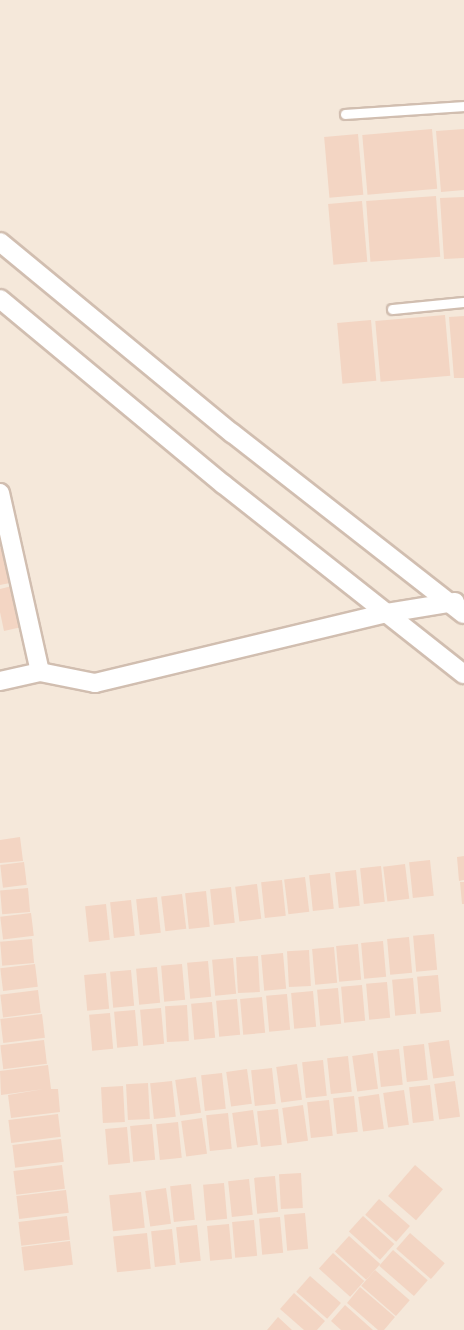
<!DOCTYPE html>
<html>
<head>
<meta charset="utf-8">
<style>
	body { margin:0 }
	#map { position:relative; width:464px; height:1330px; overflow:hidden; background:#fdf6ec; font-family:Commissioner,sans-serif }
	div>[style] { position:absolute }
	.residential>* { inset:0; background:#f5e8da; transform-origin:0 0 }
	.building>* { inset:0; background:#f3d5c3; transform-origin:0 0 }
	.roads { filter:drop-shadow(2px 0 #d1beb0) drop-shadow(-2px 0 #d1beb0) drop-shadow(0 2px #d1beb0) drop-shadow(0 -2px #d1beb0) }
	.service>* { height:9px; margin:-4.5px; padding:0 4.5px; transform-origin:4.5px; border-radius:4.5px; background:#fff }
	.minor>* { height:18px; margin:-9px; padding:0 9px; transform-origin:9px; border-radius:9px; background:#fff }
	span { translate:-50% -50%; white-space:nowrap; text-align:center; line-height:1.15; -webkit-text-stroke:5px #fffaf3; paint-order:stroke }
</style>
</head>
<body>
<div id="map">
	<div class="residential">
		<div style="left:0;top:0;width:464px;height:1330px"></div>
	</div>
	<div class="building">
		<div style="left:432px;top:129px;width:60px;height:70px;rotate:85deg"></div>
		<div style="clip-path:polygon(464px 129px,464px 190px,441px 192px,436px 131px)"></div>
		<div style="left:358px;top:134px;width:61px;height:34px;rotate:85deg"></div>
		<div style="left:436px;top:196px;width:61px;height:70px;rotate:86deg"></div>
		<div style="clip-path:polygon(464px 197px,464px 258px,444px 259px,440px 198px)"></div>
		<div style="left:362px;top:201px;width:61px;height:34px;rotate:85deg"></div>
		<div style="left:445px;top:315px;width:61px;height:70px;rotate:85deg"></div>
		<div style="clip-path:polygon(464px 316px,464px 378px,454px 378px,449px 317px)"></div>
		<div style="left:371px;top:320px;width:61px;height:34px;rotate:85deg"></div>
		<div style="clip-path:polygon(8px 547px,15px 582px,0 585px,0 548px)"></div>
		<div style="clip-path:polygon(16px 585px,26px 626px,4px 631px,0 612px,0 589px)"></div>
		<div style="clip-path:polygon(20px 837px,23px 861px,0 863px,0 840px)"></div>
		<div style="clip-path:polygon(464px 856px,464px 880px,459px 881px,457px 857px)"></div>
		<div style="left:430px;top:860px;width:36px;height:21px;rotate:84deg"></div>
		<div style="left:24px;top:862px;width:23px;height:24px;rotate:83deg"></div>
		<div style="left:405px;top:864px;width:35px;height:22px;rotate:83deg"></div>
		<div style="left:381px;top:866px;width:36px;height:21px;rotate:84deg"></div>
		<div style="left:356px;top:870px;width:36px;height:21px;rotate:84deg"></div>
		<div style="left:330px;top:873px;width:36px;height:21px;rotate:84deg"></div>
		<div style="left:305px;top:877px;width:35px;height:21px;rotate:83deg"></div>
		<div style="left:282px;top:880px;width:36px;height:21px;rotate:84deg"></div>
		<div style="clip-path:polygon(460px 882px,464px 882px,464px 904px,462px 904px)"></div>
		<div style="left:257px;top:884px;width:35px;height:22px;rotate:83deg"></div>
		<div style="left:231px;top:887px;width:36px;height:21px;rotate:84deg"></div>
		<div style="left:28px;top:888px;width:24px;height:28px;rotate:85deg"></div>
		<div style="left:206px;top:891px;width:36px;height:21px;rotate:84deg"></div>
		<div style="left:182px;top:894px;width:35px;height:21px;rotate:83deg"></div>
		<div style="left:157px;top:897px;width:36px;height:21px;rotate:84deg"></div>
		<div style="left:131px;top:900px;width:36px;height:21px;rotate:84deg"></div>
		<div style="left:106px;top:904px;width:36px;height:21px;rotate:84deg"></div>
		<div style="left:31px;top:913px;width:23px;height:31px;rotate:83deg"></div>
		<div style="left:434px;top:934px;width:36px;height:21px;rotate:85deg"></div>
		<div style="left:409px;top:937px;width:36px;height:22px;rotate:85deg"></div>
		<div style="left:32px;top:939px;width:24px;height:32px;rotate:85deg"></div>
		<div style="left:383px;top:941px;width:36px;height:22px;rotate:85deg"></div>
		<div style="left:358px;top:944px;width:36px;height:22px;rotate:85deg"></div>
		<div style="left:334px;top:947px;width:36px;height:22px;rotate:85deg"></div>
		<div style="left:309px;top:950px;width:36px;height:22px;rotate:87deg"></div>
		<div style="left:283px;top:953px;width:36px;height:22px;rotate:85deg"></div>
		<div style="left:258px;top:956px;width:36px;height:22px;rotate:87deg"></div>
		<div style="left:233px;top:958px;width:36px;height:21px;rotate:85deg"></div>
		<div style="left:208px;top:961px;width:36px;height:21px;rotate:85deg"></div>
		<div style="left:35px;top:964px;width:23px;height:35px;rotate:83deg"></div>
		<div style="left:182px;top:964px;width:36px;height:21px;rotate:85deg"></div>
		<div style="left:157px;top:967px;width:36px;height:21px;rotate:85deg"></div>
		<div style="left:131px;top:970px;width:36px;height:21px;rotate:85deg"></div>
		<div style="left:106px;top:973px;width:36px;height:22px;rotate:85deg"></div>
		<div style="left:438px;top:975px;width:37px;height:21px;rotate:85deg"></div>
		<div style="left:413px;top:978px;width:36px;height:21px;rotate:85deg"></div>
		<div style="left:387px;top:982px;width:36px;height:21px;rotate:85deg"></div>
		<div style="left:362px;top:985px;width:36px;height:21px;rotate:85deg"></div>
		<div style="left:338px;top:988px;width:36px;height:21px;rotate:85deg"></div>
		<div style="left:38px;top:990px;width:23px;height:38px;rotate:83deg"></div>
		<div style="left:313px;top:991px;width:36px;height:22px;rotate:85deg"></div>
		<div style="left:287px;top:994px;width:36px;height:21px;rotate:85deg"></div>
		<div style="left:262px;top:997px;width:36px;height:22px;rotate:85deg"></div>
		<div style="left:237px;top:999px;width:36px;height:21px;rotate:85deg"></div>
		<div style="left:212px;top:1002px;width:36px;height:21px;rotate:85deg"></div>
		<div style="left:187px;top:1005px;width:36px;height:22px;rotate:87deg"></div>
		<div style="left:161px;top:1008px;width:36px;height:21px;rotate:85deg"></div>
		<div style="left:135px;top:1010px;width:36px;height:21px;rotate:85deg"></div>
		<div style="left:110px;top:1013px;width:36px;height:21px;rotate:85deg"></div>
		<div style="left:42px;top:1014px;width:24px;height:42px;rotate:83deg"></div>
		<div style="left:44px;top:1040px;width:24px;height:44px;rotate:83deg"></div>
		<div style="left:449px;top:1040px;width:36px;height:21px;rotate:82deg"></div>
		<div style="left:424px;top:1044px;width:36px;height:21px;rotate:84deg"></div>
		<div style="left:399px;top:1049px;width:36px;height:22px;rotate:84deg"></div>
		<div style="left:373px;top:1053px;width:36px;height:21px;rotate:82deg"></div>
		<div style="left:348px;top:1056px;width:36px;height:21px;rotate:84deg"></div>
		<div style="left:323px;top:1060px;width:36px;height:21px;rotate:84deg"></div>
		<div style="left:297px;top:1064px;width:36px;height:21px;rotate:82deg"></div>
		<div style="clip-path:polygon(48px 1065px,51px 1089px,58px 1089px,60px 1112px,11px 1118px,8px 1095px,44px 1089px,1px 1095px,0 1071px)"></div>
		<div style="left:272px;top:1068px;width:36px;height:21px;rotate:84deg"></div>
		<div style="left:247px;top:1069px;width:35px;height:21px;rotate:82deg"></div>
		<div style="left:222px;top:1073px;width:36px;height:21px;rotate:84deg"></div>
		<div style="left:196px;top:1077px;width:36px;height:21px;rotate:82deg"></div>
		<div style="left:172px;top:1081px;width:36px;height:22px;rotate:84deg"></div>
		<div style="left:455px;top:1081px;width:36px;height:21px;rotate:82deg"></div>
		<div style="left:148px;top:1083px;width:36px;height:22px;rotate:87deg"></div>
		<div style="left:430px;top:1085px;width:36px;height:21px;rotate:84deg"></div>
		<div style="left:123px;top:1086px;width:36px;height:22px;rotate:87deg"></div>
		<div style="left:404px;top:1090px;width:35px;height:21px;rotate:82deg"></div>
		<div style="left:379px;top:1094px;width:35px;height:21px;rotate:82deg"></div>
		<div style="left:354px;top:1096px;width:36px;height:21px;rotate:84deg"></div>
		<div style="left:329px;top:1100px;width:36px;height:22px;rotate:84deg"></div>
		<div style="left:303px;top:1105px;width:36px;height:21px;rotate:82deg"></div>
		<div style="left:278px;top:1109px;width:36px;height:21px;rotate:84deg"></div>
		<div style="left:253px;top:1110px;width:35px;height:21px;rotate:82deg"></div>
		<div style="left:228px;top:1113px;width:36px;height:22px;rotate:84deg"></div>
		<div style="left:58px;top:1114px;width:23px;height:50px;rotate:83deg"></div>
		<div style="left:202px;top:1118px;width:36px;height:21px;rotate:82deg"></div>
		<div style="left:178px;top:1122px;width:36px;height:22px;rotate:84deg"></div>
		<div style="left:152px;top:1124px;width:36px;height:22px;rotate:85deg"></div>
		<div style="left:127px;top:1127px;width:36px;height:22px;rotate:85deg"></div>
		<div style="left:61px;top:1139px;width:23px;height:49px;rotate:83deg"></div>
		<div style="left:62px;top:1165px;width:24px;height:49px;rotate:83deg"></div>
		<div style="left:415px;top:1165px;width:37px;height:41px;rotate:41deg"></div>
		<div style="left:301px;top:1173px;width:35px;height:22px;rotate:87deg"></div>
		<div style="left:275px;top:1176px;width:36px;height:21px;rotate:85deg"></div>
		<div style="left:249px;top:1179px;width:36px;height:21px;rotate:84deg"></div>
		<div style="left:224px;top:1183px;width:36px;height:21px;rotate:85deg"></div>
		<div style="left:191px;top:1184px;width:36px;height:21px;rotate:84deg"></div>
		<div style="left:166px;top:1188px;width:36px;height:21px;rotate:82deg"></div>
		<div style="left:66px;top:1190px;width:23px;height:50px;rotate:83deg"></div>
		<div style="left:141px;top:1192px;width:36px;height:32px;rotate:84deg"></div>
		<div style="left:379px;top:1199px;width:41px;height:21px;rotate:41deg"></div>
		<div style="left:305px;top:1213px;width:36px;height:21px;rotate:85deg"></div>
		<div style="left:67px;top:1216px;width:24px;height:49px;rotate:83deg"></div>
		<div style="left:363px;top:1216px;width:42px;height:21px;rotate:42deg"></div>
		<div style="left:280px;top:1217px;width:36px;height:21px;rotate:85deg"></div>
		<div style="left:254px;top:1220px;width:36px;height:22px;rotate:85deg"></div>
		<div style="left:229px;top:1224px;width:35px;height:22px;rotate:85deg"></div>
		<div style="left:197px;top:1225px;width:36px;height:21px;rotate:84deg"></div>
		<div style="left:172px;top:1229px;width:36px;height:21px;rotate:84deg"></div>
		<div style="left:147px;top:1233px;width:36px;height:34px;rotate:84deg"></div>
		<div style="left:410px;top:1233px;width:46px;height:21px;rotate:41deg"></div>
		<div style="left:349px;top:1236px;width:42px;height:21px;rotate:42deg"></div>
		<div style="left:70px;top:1241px;width:24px;height:49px;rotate:83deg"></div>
		<div style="left:393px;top:1250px;width:46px;height:21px;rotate:41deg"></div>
		<div style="left:333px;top:1253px;width:42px;height:21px;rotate:42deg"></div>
		<div style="left:375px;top:1270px;width:46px;height:21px;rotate:41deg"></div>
		<div style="left:310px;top:1276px;width:41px;height:21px;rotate:41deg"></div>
		<div style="clip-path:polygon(360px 1287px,395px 1317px,384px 1330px,378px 1330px,347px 1303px)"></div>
		<div style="clip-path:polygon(294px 1293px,325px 1321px,317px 1330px,304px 1330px,280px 1309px)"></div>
		<div style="clip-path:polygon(345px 1305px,373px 1330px,341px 1330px,331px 1321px)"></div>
		<div style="clip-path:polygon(278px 1317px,292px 1330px,267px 1330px)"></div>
	</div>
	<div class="roads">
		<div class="service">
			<div style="left:345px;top:114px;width:119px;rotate:-3.8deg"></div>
			<div style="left:392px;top:309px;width:72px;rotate:-5.6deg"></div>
		</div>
		<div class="minor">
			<div style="left:0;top:242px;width:301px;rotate:39.5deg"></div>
			<div style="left:232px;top:433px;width:294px;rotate:38deg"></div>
			<div style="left:0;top:299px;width:290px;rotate:39.7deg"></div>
			<div style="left:223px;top:484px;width:307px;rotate:38.3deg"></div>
			<div style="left:0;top:493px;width:183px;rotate:77.4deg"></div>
			<div style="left:0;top:681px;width:41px;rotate:-12.7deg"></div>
			<div style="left:40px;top:672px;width:56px;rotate:11.3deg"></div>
			<div style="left:95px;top:683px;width:300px;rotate:-13.5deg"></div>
			<div style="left:387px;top:613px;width:69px;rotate:-9.2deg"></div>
		</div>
	</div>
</div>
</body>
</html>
